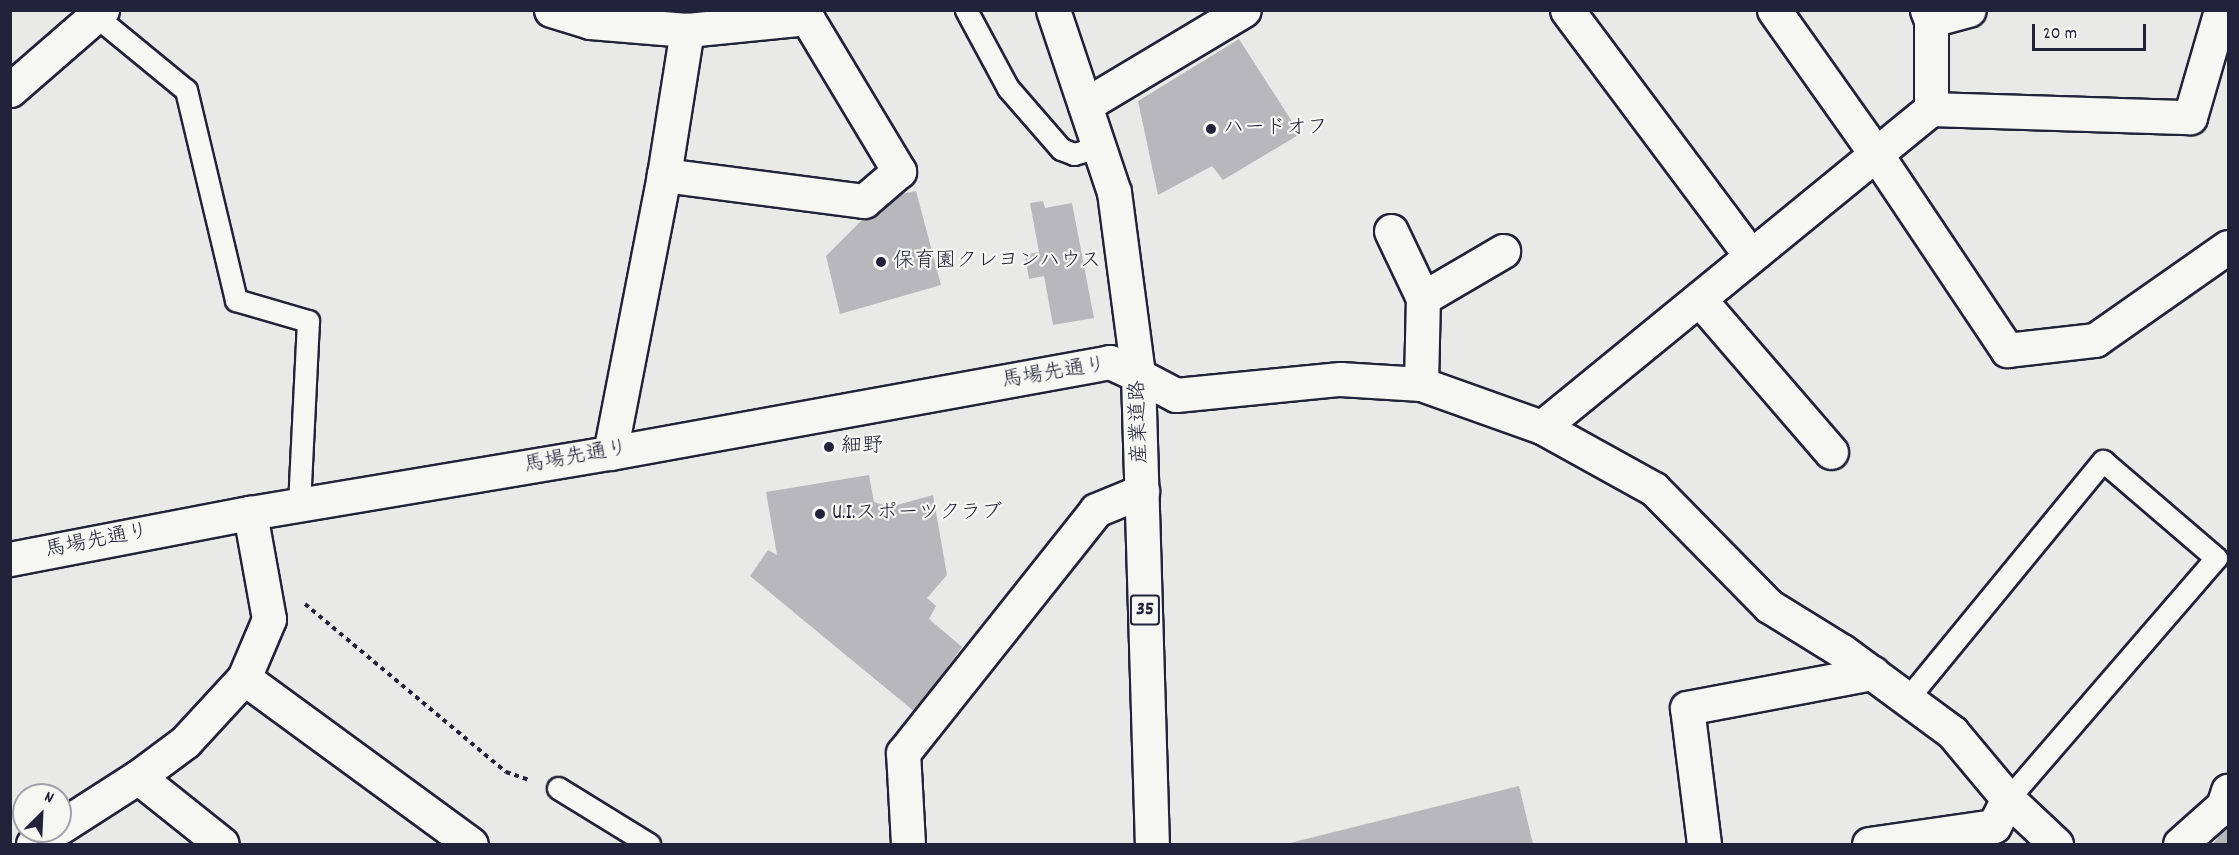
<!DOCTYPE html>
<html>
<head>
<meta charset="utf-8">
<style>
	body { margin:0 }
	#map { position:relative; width:2239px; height:855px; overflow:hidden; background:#e9e9e7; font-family:Dekko,"Klee One",sans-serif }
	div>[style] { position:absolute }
	.building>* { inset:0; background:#b8b8bc }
	.path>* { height:4px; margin-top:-2px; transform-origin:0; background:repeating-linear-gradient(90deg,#22223b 0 4.5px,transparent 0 9px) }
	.roads { filter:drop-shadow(2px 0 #22223b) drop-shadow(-2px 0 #22223b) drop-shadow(0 2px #22223b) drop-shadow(0 -2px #22223b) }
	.service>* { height:21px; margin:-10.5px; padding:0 10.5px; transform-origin:10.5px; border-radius:10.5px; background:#f6f6f2 }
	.minor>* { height:33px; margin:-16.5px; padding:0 16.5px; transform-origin:16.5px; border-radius:16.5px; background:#f6f6f2 }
	.tertiary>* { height:33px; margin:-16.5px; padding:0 16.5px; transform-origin:16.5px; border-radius:16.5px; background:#f6f6f2 }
	.primary>* { height:33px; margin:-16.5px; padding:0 16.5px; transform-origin:16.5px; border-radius:16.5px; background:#f6f6f2 }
	.dots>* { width:16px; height:16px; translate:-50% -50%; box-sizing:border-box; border:3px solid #f6f6f2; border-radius:50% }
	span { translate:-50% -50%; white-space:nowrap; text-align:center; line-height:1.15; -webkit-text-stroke:4.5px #f6f6f2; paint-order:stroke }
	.shield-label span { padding:2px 4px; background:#f6f6f2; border:2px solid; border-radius:4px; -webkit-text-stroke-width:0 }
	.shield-label { font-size:20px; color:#22223b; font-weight:700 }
	.poi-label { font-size:21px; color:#22223b }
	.left { translate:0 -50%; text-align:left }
	.street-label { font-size:21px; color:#22223b }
	.frame { position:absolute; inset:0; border:12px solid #22223b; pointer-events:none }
	.north { position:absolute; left:12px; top:783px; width:60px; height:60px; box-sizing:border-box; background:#f6f6f2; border:2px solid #a1a1a9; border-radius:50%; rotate:24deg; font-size:16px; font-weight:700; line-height:24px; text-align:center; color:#22223b }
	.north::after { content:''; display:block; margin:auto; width:21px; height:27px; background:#22223b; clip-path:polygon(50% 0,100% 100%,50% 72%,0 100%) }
	.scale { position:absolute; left:2032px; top:24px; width:114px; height:27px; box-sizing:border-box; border:3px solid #22223b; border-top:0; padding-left:8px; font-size:18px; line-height:21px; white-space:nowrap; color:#22223b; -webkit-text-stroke:4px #f6f6f2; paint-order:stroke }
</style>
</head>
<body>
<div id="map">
	<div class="building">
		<div style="clip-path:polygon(1239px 39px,1300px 134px,1223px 180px,1212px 166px,1158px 195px,1138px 101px)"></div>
		<div style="clip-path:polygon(916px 191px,941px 285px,840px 314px,826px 256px,885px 197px)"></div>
		<div style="clip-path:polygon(1043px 201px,1045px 208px,1072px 203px,1094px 318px,1053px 325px,1044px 276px,1029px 279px,1025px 255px,1039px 252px,1030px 203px)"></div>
		<div style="clip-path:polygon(869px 475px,874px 502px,890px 507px,933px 495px,947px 575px,927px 598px,936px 606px,929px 619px,962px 647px,915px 712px,750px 576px,768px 550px,777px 555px,766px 492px)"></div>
		<div style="clip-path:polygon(1519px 786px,1533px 844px,1286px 844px)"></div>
		<div style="clip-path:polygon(2228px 825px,2228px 844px,2213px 844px)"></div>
	</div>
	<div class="path">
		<div style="left:305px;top:604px;width:262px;rotate:39.9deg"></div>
		<div style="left:506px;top:772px;width:24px;rotate:19deg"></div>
	</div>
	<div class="roads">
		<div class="service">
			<div style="left:966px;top:10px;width:89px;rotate:61.7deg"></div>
			<div style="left:1008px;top:88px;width:81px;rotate:49deg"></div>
			<div style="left:1061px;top:149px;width:14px;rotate:21deg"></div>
			<div style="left:1074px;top:154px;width:26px;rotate:-16deg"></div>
			<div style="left:97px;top:17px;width:115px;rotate:39.4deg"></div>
			<div style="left:186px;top:90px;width:216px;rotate:76.6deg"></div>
			<div style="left:236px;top:300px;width:75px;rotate:16.3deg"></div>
			<div style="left:308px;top:321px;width:184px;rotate:92.8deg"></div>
			<div style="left:1908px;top:698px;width:307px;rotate:-50.6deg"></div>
			<div style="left:2103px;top:461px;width:149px;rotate:40.6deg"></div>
			<div style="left:2216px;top:558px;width:318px;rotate:130.8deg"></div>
			<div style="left:558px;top:788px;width:107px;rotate:31.6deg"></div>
		</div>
		<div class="minor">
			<div style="left:551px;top:10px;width:41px;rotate:17.1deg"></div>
			<div style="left:590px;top:22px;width:97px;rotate:4.7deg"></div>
			<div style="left:687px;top:30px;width:121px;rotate:-5.7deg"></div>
			<div style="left:807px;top:18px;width:179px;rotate:59deg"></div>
			<div style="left:899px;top:171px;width:46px;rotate:139.4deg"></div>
			<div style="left:864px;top:201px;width:202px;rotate:-172.6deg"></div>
			<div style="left:1567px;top:10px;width:307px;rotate:53.2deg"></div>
			<div style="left:1774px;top:10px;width:176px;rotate:54.7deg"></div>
			<div style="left:1876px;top:154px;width:236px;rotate:56.2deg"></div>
			<div style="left:2007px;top:350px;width:89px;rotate:-6.5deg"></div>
			<div style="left:2095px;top:340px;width:162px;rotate:-35deg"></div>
			<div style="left:1931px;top:20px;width:39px;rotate:-15deg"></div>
			<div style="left:10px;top:90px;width:122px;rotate:-41deg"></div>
			<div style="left:1085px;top:105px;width:185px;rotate:-30.9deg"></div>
			<div style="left:1931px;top:109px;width:259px;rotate:1.8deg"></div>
			<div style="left:2190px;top:117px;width:111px;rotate:-73.8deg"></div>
			<div style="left:1391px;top:231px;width:74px;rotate:64.5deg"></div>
			<div style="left:1423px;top:298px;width:93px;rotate:-30.4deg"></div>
			<div style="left:1699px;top:299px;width:202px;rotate:49.2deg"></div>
			<div style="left:1138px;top:375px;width:43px;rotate:27.8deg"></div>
			<div style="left:1176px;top:395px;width:165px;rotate:-5.6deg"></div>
			<div style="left:1340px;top:379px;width:81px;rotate:3.5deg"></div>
			<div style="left:1421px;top:384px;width:128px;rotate:19.6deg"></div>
			<div style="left:1542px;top:427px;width:128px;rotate:29deg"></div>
			<div style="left:1654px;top:489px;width:164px;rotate:45.5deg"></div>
			<div style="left:1769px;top:606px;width:86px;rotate:31.7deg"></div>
			<div style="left:1842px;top:651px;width:137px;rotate:36.4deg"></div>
			<div style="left:1952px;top:732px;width:87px;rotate:50.1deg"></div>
			<div style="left:2008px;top:799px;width:66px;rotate:43.2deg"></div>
			<div style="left:1421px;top:384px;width:86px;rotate:-88.7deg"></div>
			<div style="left:1542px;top:427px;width:502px;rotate:-39.27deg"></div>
			<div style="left:1931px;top:109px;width:89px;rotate:-90deg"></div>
			<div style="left:1931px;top:20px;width:11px;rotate:-112deg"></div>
			<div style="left:610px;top:453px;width:283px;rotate:-79deg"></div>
			<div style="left:664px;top:175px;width:147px;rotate:-81deg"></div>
			<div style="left:244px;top:678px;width:281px;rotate:36.2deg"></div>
			<div style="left:138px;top:777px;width:107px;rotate:38.6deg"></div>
			<div style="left:60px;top:827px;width:93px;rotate:-32.7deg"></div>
			<div style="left:138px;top:777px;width:59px;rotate:-36.7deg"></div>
			<div style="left:185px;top:742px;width:87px;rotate:-47.3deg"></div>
			<div style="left:244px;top:678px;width:64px;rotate:-67deg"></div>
			<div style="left:269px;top:619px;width:108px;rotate:-100.2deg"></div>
			<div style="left:33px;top:844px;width:25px;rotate:-32deg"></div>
			<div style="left:908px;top:844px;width:91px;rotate:-93.1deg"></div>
			<div style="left:903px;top:753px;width:310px;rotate:-51.5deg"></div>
			<div style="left:1096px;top:510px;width:50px;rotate:-22.4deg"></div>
			<div style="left:1704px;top:844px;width:137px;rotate:-97.1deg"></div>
			<div style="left:1687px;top:708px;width:189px;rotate:-10.7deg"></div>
			<div style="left:1869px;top:844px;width:126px;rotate:-8.2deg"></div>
			<div style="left:1994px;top:826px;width:30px;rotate:-63deg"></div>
			<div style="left:2180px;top:844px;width:57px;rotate:-41.5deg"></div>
			<div style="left:2223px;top:806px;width:16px;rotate:-72deg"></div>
		</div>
		<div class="tertiary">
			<div style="left:10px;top:559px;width:244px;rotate:-10.9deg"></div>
			<div style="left:250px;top:513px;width:365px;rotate:-9.5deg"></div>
			<div style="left:610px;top:453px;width:508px;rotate:-10.31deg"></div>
			<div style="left:1110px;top:362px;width:31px;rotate:25deg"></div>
		</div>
		<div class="primary">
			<div style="left:1053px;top:10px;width:192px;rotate:71.5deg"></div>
			<div style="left:1114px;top:192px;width:185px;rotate:82.5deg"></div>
			<div style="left:1138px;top:375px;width:469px;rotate:88.3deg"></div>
		</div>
	</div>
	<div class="dots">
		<div style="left:1211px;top:129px;background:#22223b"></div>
		<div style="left:881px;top:262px;background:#22223b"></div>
		<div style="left:829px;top:447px;background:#22223b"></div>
		<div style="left:820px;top:514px;background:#22223b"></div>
	</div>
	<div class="shield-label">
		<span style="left:1145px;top:610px">35</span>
	</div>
	<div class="poi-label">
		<span class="left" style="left:1223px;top:129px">ハードオフ</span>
		<span class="left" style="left:893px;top:262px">保育園クレヨンハウス</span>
		<span class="left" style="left:841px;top:447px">細野</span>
		<span class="left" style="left:832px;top:514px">U.I.スポーツクラブ</span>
	</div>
	<div class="street-label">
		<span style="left:1054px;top:374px;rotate:-9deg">馬場先通り</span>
		<span style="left:1140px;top:422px;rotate:-92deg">産業道路</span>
		<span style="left:576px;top:458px;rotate:-10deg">馬場先通り</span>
		<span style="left:97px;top:542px;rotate:-11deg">馬場先通り</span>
	</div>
	<div class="frame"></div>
	<div class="north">N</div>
	<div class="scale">20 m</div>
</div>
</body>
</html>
